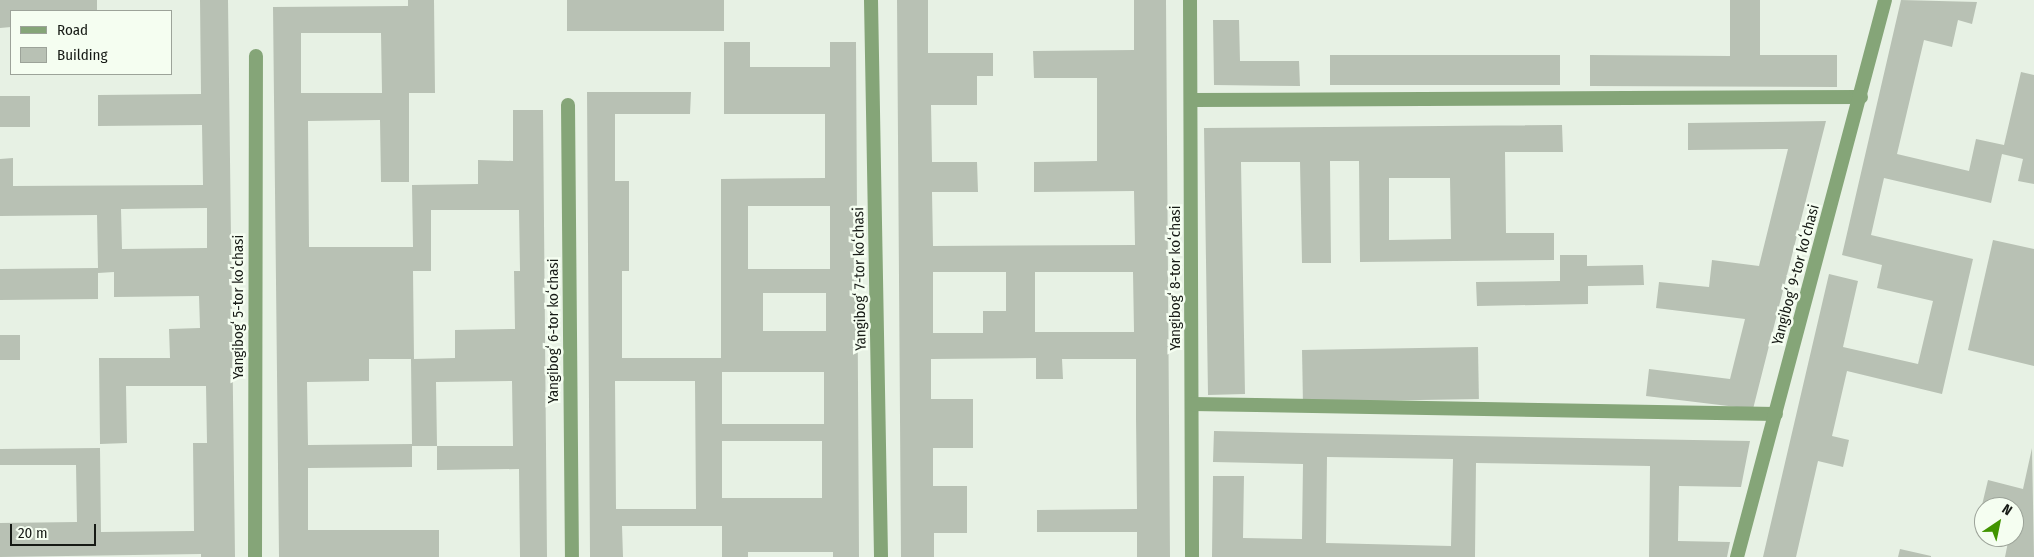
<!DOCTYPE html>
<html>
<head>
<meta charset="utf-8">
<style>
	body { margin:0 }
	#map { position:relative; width:2034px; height:557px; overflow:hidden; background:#e7f1e4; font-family:"Fira Sans Condensed",sans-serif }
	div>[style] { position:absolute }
	.building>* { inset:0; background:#b8c1b4; transform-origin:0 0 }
	.minor>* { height:14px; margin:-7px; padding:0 7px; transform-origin:7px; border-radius:7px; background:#85a578 }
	span { translate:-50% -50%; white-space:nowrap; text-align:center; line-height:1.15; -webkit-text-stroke:5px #f5fef1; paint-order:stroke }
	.street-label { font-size:15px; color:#161a15 }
	.legend { position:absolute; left:10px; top:10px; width:162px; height:65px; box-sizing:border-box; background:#f5fef1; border:1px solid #9ca399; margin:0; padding:6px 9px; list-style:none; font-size:15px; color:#161a15 }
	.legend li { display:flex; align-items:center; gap:10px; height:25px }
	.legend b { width:25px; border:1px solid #9ca399 }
	.north { position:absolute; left:1974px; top:497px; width:50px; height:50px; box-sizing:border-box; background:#f5fef1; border:1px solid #9ca399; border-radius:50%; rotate:34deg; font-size:14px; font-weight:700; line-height:20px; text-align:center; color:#161a15 }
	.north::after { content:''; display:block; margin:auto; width:18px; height:22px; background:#419400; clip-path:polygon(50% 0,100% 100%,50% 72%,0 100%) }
	.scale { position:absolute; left:10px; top:524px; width:86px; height:22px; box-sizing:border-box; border:2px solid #161a15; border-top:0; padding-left:6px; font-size:15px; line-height:18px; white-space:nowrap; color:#161a15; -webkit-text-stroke:4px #f5fef1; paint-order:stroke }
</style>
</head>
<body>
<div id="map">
	<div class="building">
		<div style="clip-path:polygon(0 0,97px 0,97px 11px,11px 11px,11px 27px,0 28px)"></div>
		<div style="clip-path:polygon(evenodd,200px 0,228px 0,235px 557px,201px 557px,201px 554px,0 557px,0 523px,77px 522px,76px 465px,0 465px,0 449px,100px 448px,101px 532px,194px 531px,193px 443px,207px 443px,206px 386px,126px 386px,127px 443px,100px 444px,99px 358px,170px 358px,169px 329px,200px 328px,199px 296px,114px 297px,114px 272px,98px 273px,98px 299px,0 300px,0 269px,98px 268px,97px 215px,0 216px,0 159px,13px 158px,13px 186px,203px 185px,202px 125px,98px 126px,98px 95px,201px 94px,200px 0,207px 208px,207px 248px,122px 249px,121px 209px,207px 208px)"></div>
		<div style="clip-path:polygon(evenodd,408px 0,434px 0,435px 93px,409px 93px,409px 182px,381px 182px,380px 120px,308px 121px,309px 247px,413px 247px,412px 185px,478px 184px,478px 160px,513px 161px,513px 110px,543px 110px,547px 557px,520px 557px,519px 469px,437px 470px,437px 446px,412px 446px,412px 467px,308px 468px,308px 530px,439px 530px,439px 557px,279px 557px,273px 7px,408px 6px,408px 0,301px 33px,381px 33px,382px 93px,301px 93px,301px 33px,408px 0,431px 210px,519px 210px,520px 271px,514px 271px,515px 329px,455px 330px,455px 358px,414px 359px,413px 271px,431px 271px,431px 210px,408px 0,369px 359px,411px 359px,412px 444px,308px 445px,307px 382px,369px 381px,369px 359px,408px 0,512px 381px,513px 446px,437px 446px,436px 382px,512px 381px)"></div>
		<div style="left:567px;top:0;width:157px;height:31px"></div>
		<div style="clip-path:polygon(evenodd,897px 0,928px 0,928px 53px,993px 53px,993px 76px,977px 76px,977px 105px,931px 105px,932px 162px,977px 162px,978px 192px,932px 192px,933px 246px,1135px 245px,1134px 191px,1034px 192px,1034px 162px,1097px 161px,1097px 78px,1034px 78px,1033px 51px,1134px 50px,1134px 0,1166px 0,1170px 557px,1137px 557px,1137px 532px,1037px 532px,1037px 510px,1137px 509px,1136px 418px,1136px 359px,1062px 359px,1063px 379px,1036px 379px,1036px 358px,931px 359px,931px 399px,973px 399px,973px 448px,933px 448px,933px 486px,967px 486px,967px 533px,934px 533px,934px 557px,901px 557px,897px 0,933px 272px,1006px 272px,1006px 311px,983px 311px,983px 333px,933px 333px,933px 272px,897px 0,1035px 272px,1133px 272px,1134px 332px,1035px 332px,1035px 272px)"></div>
		<div style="clip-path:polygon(1730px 0,1760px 0,1760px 55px,1837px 55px,1837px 87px,1590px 86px,1590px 55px,1730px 56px)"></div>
		<div style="clip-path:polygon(1901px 0,1977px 2px,1972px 24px,1958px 20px,1952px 47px,1924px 40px,1897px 154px,1969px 171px,1976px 139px,2004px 145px,2021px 72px,2034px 75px,2034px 184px,2018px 181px,2023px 159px,2002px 154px,1991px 203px,1884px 178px,1871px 235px,1973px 259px,1942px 394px,1847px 371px,1832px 436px,1849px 440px,1843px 467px,1818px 461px,1796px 557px,1763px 557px,1829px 274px,1858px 281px,1843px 347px,1918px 364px,1933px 301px,1877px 288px,1882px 265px,1842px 255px)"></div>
		<div style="clip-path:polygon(1213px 20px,1239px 20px,1240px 61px,1299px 61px,1300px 86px,1214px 85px)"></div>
		<div style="clip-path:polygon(evenodd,724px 42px,750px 42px,750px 67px,830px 67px,830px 42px,856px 42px,859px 557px,833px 557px,833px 552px,748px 552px,748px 557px,722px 557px,722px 526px,622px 526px,623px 557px,590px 557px,587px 92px,691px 92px,690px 114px,615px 114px,615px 181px,629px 181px,629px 271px,622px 271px,622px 358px,721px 358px,721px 179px,825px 178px,825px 114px,724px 114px,724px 42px,748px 206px,830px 206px,830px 269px,748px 269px,748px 206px,724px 42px,763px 293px,826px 293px,826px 331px,763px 331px,763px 293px,724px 42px,722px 372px,824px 372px,824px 424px,722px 424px,722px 372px,724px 42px,615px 381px,695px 381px,696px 509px,616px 509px,615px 381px,724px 42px,722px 441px,822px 441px,822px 498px,722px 498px,722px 441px)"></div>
		<div style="left:1330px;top:55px;width:230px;height:30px"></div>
		<div style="left:0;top:96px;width:30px;height:31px"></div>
		<div style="clip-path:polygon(1826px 121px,1753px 409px,1646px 396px,1649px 369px,1730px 379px,1745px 319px,1656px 308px,1659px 282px,1709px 287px,1712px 260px,1759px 266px,1788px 149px,1688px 150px,1688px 123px)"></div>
		<div style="clip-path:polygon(evenodd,1562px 125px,1563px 152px,1505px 152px,1506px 233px,1554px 233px,1554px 260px,1360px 262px,1359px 161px,1330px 161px,1331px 263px,1302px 263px,1300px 162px,1241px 162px,1245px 394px,1208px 395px,1204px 128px,1562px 125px,1389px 178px,1450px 178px,1451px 239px,1389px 240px,1389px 178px)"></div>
		<div style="clip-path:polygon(1993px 240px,2034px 249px,2034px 366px,1968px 350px)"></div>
		<div style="clip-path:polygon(1560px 255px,1587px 255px,1587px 266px,1643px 265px,1644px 285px,1588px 286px,1588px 304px,1477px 306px,1476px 282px,1560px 281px)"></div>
		<div style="left:0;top:335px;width:20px;height:25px"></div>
		<div style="left:1478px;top:347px;width:52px;height:176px;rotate:89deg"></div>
		<div style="clip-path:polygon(evenodd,1214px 431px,1304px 433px,1750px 441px,1741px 487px,1679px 486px,1678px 541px,1730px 542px,1727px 557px,1649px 557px,1650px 466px,1476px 463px,1475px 557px,1212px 557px,1213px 476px,1244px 476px,1243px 538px,1302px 539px,1303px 464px,1213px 462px,1214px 431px,1327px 457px,1453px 459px,1451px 546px,1326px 543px,1327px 457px)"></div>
		<div style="clip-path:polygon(2032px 448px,2034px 557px,2005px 557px,2009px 537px,2014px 537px,2014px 507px,1982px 505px,1988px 480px,2023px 489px)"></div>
		<div style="clip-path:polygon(1900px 549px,1931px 556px,1931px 557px,1898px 557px)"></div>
	</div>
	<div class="minor">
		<div style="left:871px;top:0;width:557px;rotate:88.97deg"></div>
		<div style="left:1190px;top:0;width:557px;rotate:89.79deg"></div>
		<div style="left:1192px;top:100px;width:669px;rotate:-0.26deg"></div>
		<div style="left:568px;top:105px;width:452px;rotate:89.5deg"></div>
		<div style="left:1192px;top:404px;width:584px;rotate:0.98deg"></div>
		<div style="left:255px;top:557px;width:501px;rotate:-89.89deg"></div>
		<div style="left:1737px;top:557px;width:576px;rotate:-75.12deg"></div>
	</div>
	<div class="street-label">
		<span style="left:1796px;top:275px;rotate:-75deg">Yangibogʻ 9-tor koʻchasi</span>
		<span style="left:1176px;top:278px;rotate:-90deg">Yangibogʻ 8-tor koʻchasi</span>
		<span style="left:860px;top:279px;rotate:-91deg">Yangibogʻ 7-tor koʻchasi</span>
		<span style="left:239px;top:307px;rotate:-90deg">Yangibogʻ 5-tor koʻchasi</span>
		<span style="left:554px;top:331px;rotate:-90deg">Yangibogʻ 6-tor koʻchasi</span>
	</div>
	<ul class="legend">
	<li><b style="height:6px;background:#85a578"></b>Road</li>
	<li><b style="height:14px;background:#b8c1b4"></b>Building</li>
	</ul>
	<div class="north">N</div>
	<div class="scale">20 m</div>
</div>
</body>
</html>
